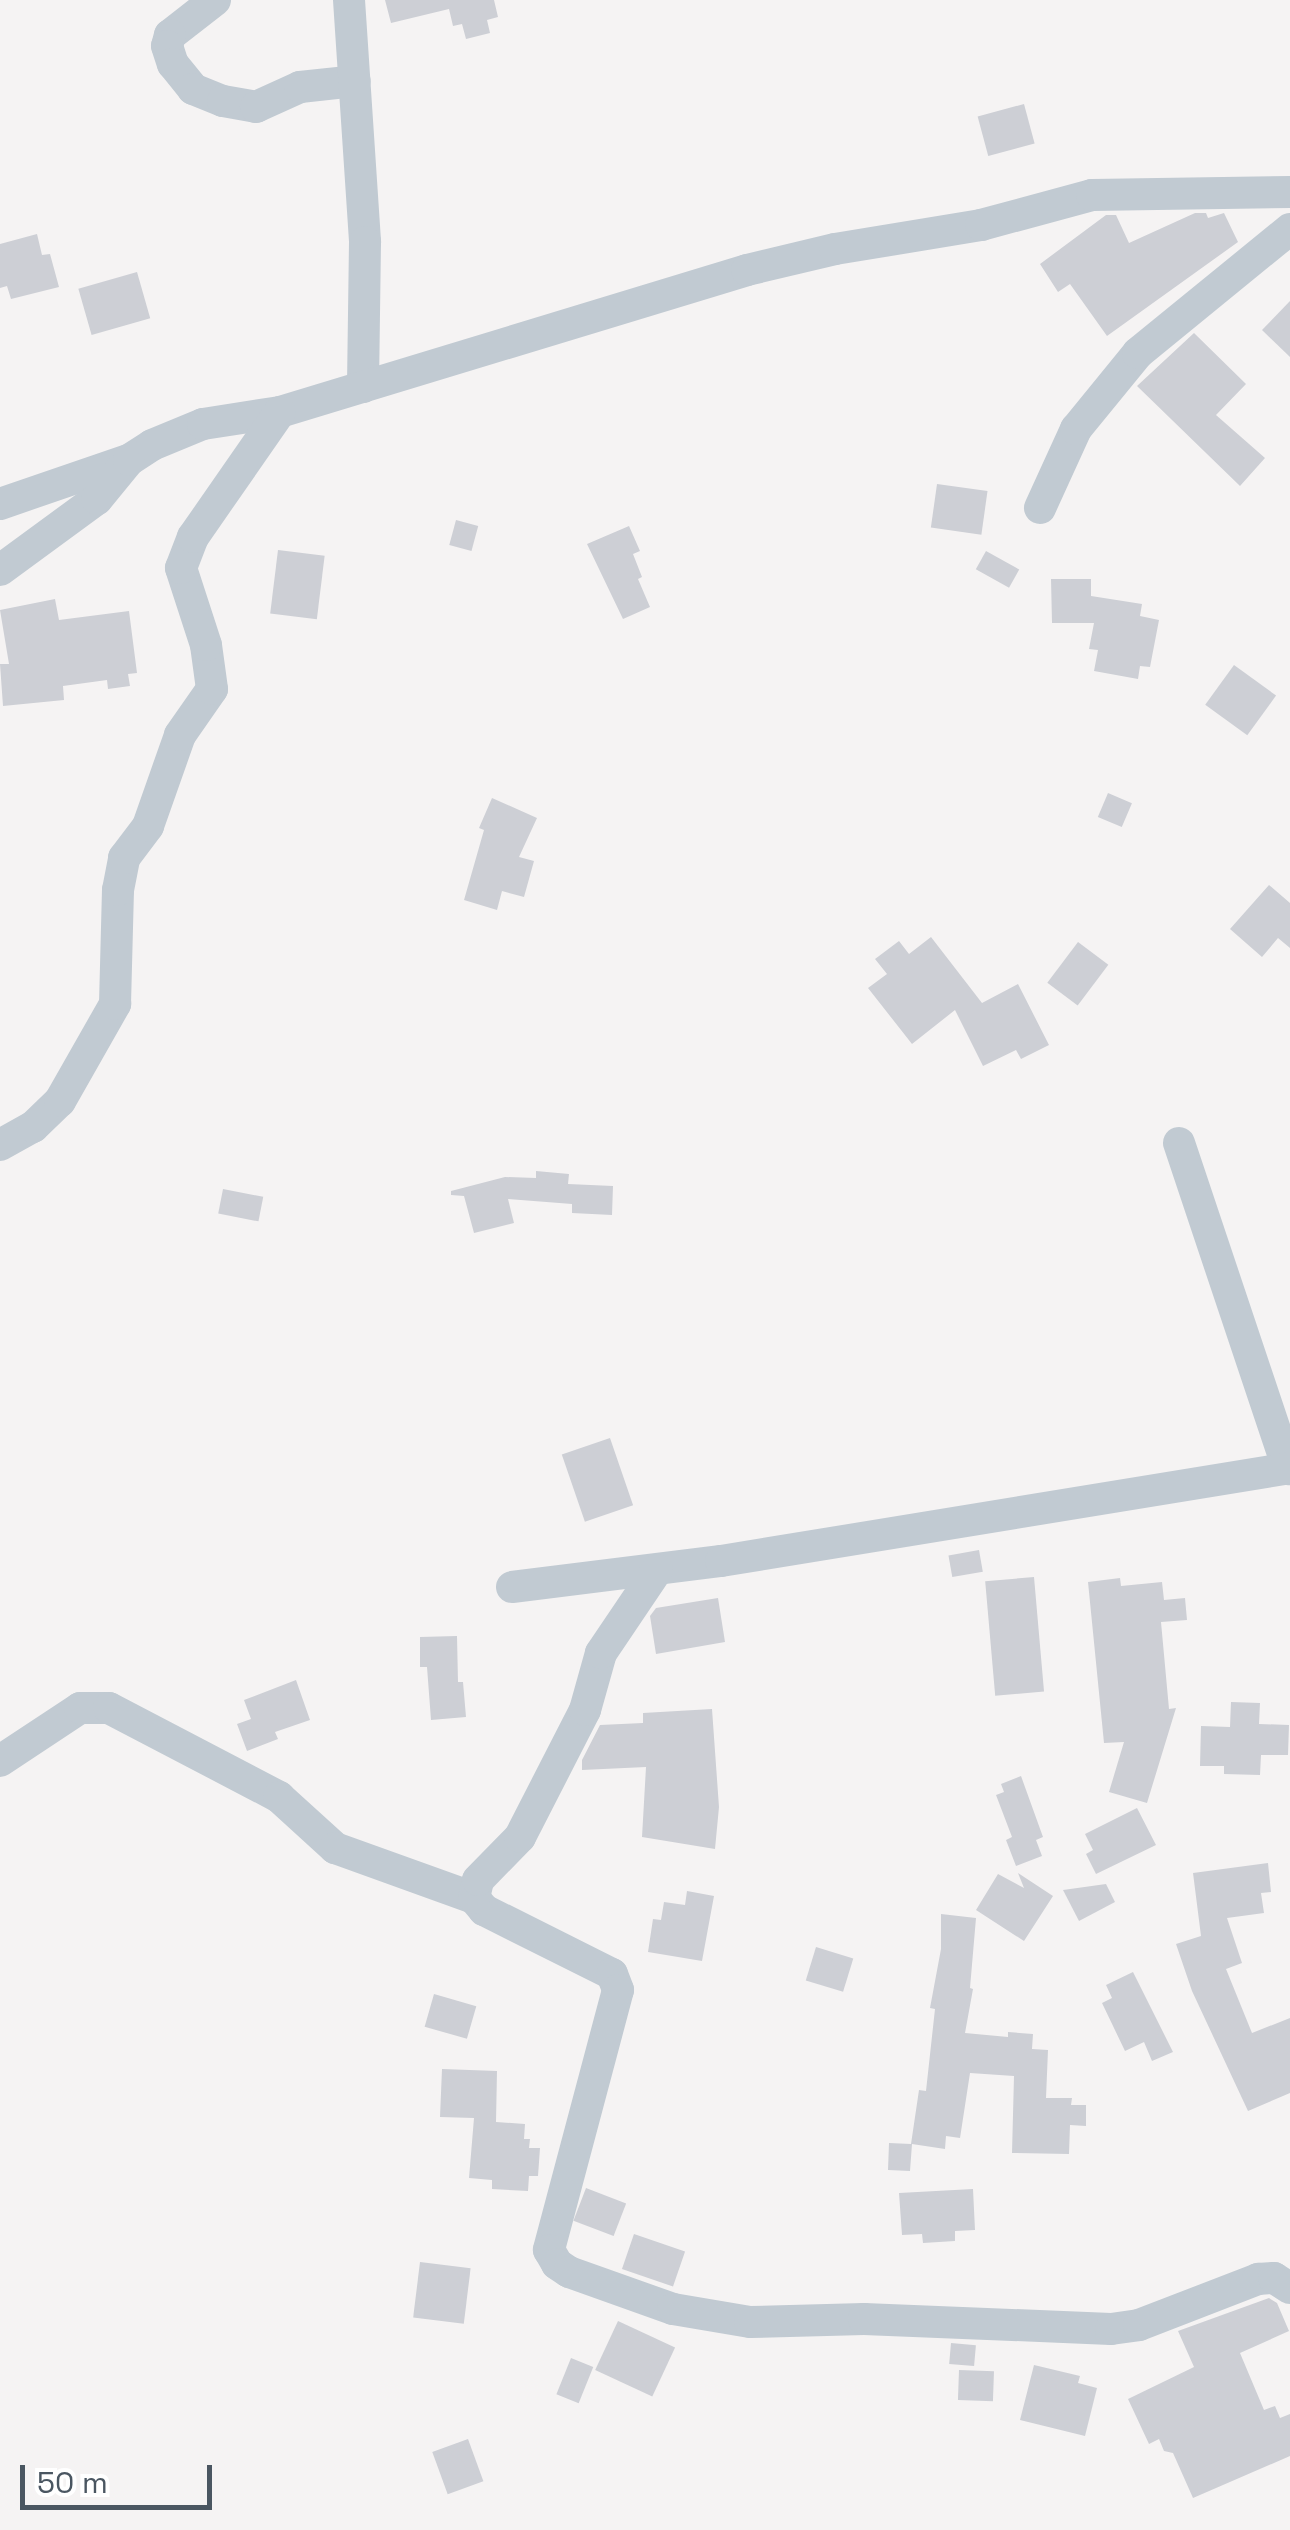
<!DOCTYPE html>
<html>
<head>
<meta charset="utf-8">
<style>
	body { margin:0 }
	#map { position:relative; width:1290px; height:2530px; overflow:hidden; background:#f5f3f3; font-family:"Space Grotesk",sans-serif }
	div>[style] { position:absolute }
	.building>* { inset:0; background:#cdcfd5; transform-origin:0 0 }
	.minor>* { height:32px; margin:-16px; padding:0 16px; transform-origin:16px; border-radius:16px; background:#c1cad2 }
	span { translate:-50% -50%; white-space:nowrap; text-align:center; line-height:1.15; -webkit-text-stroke:8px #fff; paint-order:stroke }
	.scale { position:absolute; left:20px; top:2465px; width:192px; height:45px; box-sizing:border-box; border:5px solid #4a5661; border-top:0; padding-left:12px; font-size:30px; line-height:35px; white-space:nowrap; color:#4a5661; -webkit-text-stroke:8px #fff; paint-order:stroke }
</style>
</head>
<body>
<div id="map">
	<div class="building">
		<div style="clip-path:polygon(385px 0,494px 0,498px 17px,487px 20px,490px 33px,466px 39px,462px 24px,453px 26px,449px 9px,391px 23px)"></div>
		<div style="left:1024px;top:104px;width:41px;height:48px;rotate:75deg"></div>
		<div style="clip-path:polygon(1195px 213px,1206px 213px,1208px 218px,1224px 213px,1238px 242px,1107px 336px,1070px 284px,1058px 292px,1040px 264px,1106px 215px,1116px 215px,1129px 243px)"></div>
		<div style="clip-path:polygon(37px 234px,42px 255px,50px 254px,59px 287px,11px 299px,7px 286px,0 288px,0 244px)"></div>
		<div style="left:137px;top:272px;width:48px;height:61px;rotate:74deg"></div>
		<div style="clip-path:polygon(1290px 301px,1290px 357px,1262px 330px)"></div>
		<div style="clip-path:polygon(1194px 333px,1246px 384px,1216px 415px,1265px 458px,1240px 486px,1137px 386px)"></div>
		<div style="left:937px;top:484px;width:51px;height:44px;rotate:8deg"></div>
		<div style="left:456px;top:520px;width:23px;height:26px;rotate:15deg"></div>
		<div style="clip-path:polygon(629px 526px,640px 551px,633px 554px,642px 577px,638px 579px,650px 607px,623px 619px,587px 544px)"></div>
		<div style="left:278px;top:550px;width:47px;height:64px;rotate:7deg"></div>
		<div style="left:986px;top:551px;width:38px;height:21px;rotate:29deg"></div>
		<div style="clip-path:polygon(1051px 579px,1091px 579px,1091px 596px,1142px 604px,1140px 616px,1159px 620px,1150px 667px,1140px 666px,1138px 679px,1094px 671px,1098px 650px,1089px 649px,1094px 623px,1052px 623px)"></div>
		<div style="clip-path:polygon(55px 599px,59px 620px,129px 611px,137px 673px,128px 674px,130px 686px,108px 689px,107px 680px,63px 686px,64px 700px,3px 706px,0 664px,9px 664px,0 610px)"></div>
		<div style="left:1234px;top:665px;width:52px;height:49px;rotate:36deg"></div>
		<div style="left:1108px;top:793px;width:26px;height:26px;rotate:23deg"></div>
		<div style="clip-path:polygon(492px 798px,537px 818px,519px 857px,534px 861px,524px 897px,502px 891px,497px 910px,464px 900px,484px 830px,479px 828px)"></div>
		<div style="clip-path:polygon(1269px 885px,1290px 903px,1290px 948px,1278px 938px,1262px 957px,1230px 929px)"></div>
		<div style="clip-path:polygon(931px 937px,982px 1003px,1018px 984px,1049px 1045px,1021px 1059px,1016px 1050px,983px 1066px,955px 1010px,912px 1044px,868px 988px,887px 974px,875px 959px,899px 941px,909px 954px)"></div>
		<div style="left:1078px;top:942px;width:38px;height:51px;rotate:37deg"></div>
		<div style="clip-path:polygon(536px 1171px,569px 1174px,568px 1184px,613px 1186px,612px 1215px,572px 1213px,572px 1204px,508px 1199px,514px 1223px,474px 1233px,464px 1196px,451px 1195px,451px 1191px,505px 1177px,536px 1178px)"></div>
		<div style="left:223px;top:1189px;width:41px;height:25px;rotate:11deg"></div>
		<div style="left:610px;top:1438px;width:71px;height:51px;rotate:71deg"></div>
		<div style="left:979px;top:1550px;width:22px;height:31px;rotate:80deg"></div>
		<div style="left:1034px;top:1577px;width:115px;height:49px;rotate:85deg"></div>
		<div style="clip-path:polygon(1120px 1578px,1121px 1586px,1162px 1582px,1164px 1600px,1185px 1598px,1187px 1620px,1161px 1622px,1169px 1709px,1176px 1708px,1147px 1803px,1109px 1792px,1124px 1742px,1104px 1743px,1088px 1582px)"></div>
		<div style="clip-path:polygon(718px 1598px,725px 1642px,656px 1654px,650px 1616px,656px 1608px)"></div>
		<div style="clip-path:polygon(457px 1636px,458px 1682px,463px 1682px,466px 1717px,431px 1720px,427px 1667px,420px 1667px,420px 1637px)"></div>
		<div style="clip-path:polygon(296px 1680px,310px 1720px,275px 1732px,278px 1739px,247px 1751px,237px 1724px,251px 1719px,244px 1700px)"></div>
		<div style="clip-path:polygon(1231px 1702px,1260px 1703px,1259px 1724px,1289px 1725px,1288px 1755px,1261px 1755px,1260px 1775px,1224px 1774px,1224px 1766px,1200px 1766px,1201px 1726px,1230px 1727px)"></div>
		<div style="clip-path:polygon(712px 1709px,719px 1807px,715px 1849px,642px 1837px,646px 1767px,582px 1770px,582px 1760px,600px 1725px,643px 1723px,643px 1713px)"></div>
		<div style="clip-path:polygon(1021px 1776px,1043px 1837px,1036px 1840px,1042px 1856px,1016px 1866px,1006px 1840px,1012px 1837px,996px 1795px,1004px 1792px,1001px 1784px)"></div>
		<div style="clip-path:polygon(1137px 1808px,1156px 1845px,1096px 1874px,1086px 1854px,1093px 1850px,1085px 1834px)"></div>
		<div style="clip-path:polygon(1268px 1863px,1271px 1892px,1261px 1893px,1264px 1913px,1227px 1918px,1242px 1963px,1226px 1969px,1252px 2033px,1290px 2018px,1290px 2093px,1248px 2111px,1192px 1991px,1176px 1944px,1201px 1936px,1193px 1873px)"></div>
		<div style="clip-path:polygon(1018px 1873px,1053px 1896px,1024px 1941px,976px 1910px,998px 1874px,1024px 1888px)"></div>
		<div style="clip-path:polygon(1106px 1884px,1115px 1902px,1079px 1921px,1063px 1890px)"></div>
		<div style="clip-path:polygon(687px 1891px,714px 1896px,702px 1961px,648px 1952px,653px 1919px,661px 1920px,664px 1902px,685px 1905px)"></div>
		<div style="clip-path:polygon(941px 1914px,976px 1918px,970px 1988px,973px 1989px,965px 2033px,1008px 2037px,1008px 2032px,1033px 2034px,1032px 2049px,1048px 2050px,1046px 2098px,1072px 2098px,1071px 2105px,1086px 2105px,1086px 2126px,1070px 2125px,1069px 2154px,1012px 2153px,1014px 2076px,970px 2073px,960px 2138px,946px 2136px,945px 2149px,912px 2144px,910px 2171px,888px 2170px,889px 2143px,911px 2144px,919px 2090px,926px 2091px,935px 2009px,930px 2008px,941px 1949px)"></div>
		<div style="left:816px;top:1947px;width:39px;height:35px;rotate:17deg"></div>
		<div style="clip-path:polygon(1133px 1972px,1173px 2052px,1152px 2061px,1144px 2042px,1125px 2051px,1102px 2003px,1112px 1998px,1106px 1985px)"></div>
		<div style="left:434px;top:1994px;width:44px;height:34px;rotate:16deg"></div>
		<div style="clip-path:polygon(442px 2069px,497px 2071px,496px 2122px,525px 2124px,524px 2139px,530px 2139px,529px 2148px,540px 2148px,538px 2176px,529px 2176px,528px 2191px,492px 2189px,492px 2180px,469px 2178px,474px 2118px,440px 2117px)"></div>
		<div style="left:586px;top:2188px;width:43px;height:35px;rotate:21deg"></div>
		<div style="clip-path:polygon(973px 2189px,975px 2230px,955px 2231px,955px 2241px,923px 2243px,922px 2234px,902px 2235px,899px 2193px)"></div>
		<div style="left:634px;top:2234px;width:54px;height:37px;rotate:19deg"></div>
		<div style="left:420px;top:2262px;width:51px;height:56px;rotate:7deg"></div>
		<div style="clip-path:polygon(1269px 2298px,1277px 2303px,1289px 2331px,1240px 2353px,1264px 2410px,1275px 2406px,1280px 2418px,1290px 2414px,1290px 2456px,1193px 2498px,1173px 2453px,1164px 2451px,1159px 2439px,1149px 2444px,1128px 2399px,1194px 2367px,1178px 2331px)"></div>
		<div style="left:618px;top:2321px;width:63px;height:54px;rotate:25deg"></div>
		<div style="left:951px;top:2343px;width:25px;height:21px;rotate:5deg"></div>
		<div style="left:571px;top:2358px;width:24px;height:39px;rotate:22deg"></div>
		<div style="clip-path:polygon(1034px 2365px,1080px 2376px,1078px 2383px,1097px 2388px,1085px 2436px,1020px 2420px)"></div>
		<div style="left:959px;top:2370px;width:35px;height:30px;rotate:2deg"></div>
		<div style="left:468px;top:2439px;width:45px;height:38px;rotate:70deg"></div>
	</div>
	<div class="minor">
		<div style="left:215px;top:0;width:57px;rotate:142.1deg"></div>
		<div style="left:170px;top:35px;width:11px;rotate:105deg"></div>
		<div style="left:167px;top:46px;width:19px;rotate:72deg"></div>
		<div style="left:173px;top:64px;width:32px;rotate:51deg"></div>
		<div style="left:193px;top:89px;width:32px;rotate:22deg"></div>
		<div style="left:223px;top:101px;width:34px;rotate:10deg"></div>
		<div style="left:256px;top:107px;width:48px;rotate:-24.4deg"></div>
		<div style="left:300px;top:87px;width:55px;rotate:-6.2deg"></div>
		<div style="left:349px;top:0;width:243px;rotate:86.2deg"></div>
		<div style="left:365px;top:242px;width:145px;rotate:90.8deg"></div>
		<div style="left:0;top:504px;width:135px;rotate:-19deg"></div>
		<div style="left:1040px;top:508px;width:87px;rotate:-65.5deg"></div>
		<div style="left:1076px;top:429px;width:98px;rotate:-50.8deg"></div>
		<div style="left:1138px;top:353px;width:196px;rotate:-39.2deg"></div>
		<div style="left:0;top:570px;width:120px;rotate:-36.2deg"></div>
		<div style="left:97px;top:499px;width:50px;rotate:-50.6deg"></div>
		<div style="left:129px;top:460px;width:27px;rotate:-33deg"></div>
		<div style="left:152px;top:445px;width:55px;rotate:-22.4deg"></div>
		<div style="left:203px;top:424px;width:78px;rotate:-8.9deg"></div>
		<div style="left:280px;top:412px;width:488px;rotate:-16.9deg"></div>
		<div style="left:747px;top:270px;width:90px;rotate:-13.4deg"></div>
		<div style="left:835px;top:249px;width:148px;rotate:-9.3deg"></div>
		<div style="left:981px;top:225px;width:115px;rotate:-15.1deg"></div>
		<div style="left:1092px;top:195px;width:198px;rotate:-0.9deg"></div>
		<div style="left:1179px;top:1143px;width:344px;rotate:71.5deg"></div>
		<div style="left:0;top:1145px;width:38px;rotate:-29deg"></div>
		<div style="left:33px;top:1127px;width:37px;rotate:-44deg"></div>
		<div style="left:60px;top:1101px;width:112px;rotate:-60.4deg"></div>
		<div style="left:115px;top:1004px;width:114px;rotate:-88.5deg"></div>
		<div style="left:118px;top:890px;width:33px;rotate:-79deg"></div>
		<div style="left:124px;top:858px;width:40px;rotate:-53deg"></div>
		<div style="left:148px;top:826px;width:96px;rotate:-70.6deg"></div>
		<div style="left:180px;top:735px;width:56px;rotate:-55.2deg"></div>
		<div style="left:212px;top:689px;width:44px;rotate:-97.8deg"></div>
		<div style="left:206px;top:645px;width:81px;rotate:-108deg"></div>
		<div style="left:181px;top:568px;width:33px;rotate:-69deg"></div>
		<div style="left:193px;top:537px;width:152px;rotate:-55.2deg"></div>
		<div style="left:512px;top:1587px;width:211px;rotate:-7.1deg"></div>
		<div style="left:721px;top:1561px;width:577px;rotate:-9.28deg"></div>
		<div style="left:0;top:1761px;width:96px;rotate:-33.5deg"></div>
		<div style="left:80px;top:1708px;width:29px"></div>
		<div style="left:109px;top:1708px;width:192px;rotate:27.6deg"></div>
		<div style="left:279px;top:1797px;width:76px;rotate:42.3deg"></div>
		<div style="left:335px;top:1848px;width:148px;rotate:19.8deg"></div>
		<div style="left:474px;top:1898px;width:16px;rotate:50deg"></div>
		<div style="left:484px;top:1910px;width:143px;rotate:26.6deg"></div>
		<div style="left:612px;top:1974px;width:17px;rotate:69deg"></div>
		<div style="left:618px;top:1990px;width:269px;rotate:104.9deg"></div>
		<div style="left:549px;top:2250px;width:16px;rotate:60deg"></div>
		<div style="left:557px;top:2264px;width:14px;rotate:34deg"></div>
		<div style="left:569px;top:2272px;width:110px;rotate:19.6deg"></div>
		<div style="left:673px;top:2309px;width:78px;rotate:9.6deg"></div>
		<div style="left:750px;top:2322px;width:114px;rotate:-1.5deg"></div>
		<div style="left:864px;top:2319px;width:247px;rotate:2.3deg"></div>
		<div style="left:1111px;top:2329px;width:28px;rotate:-8deg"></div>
		<div style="left:1139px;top:2325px;width:128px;rotate:-21.1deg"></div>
		<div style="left:1258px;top:2279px;width:16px;rotate:-4deg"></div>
		<div style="left:1274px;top:2278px;width:19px;rotate:32deg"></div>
		<div style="left:474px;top:1898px;width:18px;rotate:-77deg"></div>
		<div style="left:478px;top:1880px;width:60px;rotate:-45.7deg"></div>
		<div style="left:520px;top:1837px;width:143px;rotate:-62.9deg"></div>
		<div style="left:585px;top:1710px;width:59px;rotate:-74.3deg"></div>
		<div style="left:601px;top:1653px;width:100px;rotate:-56deg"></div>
	</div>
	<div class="scale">50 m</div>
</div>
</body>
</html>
